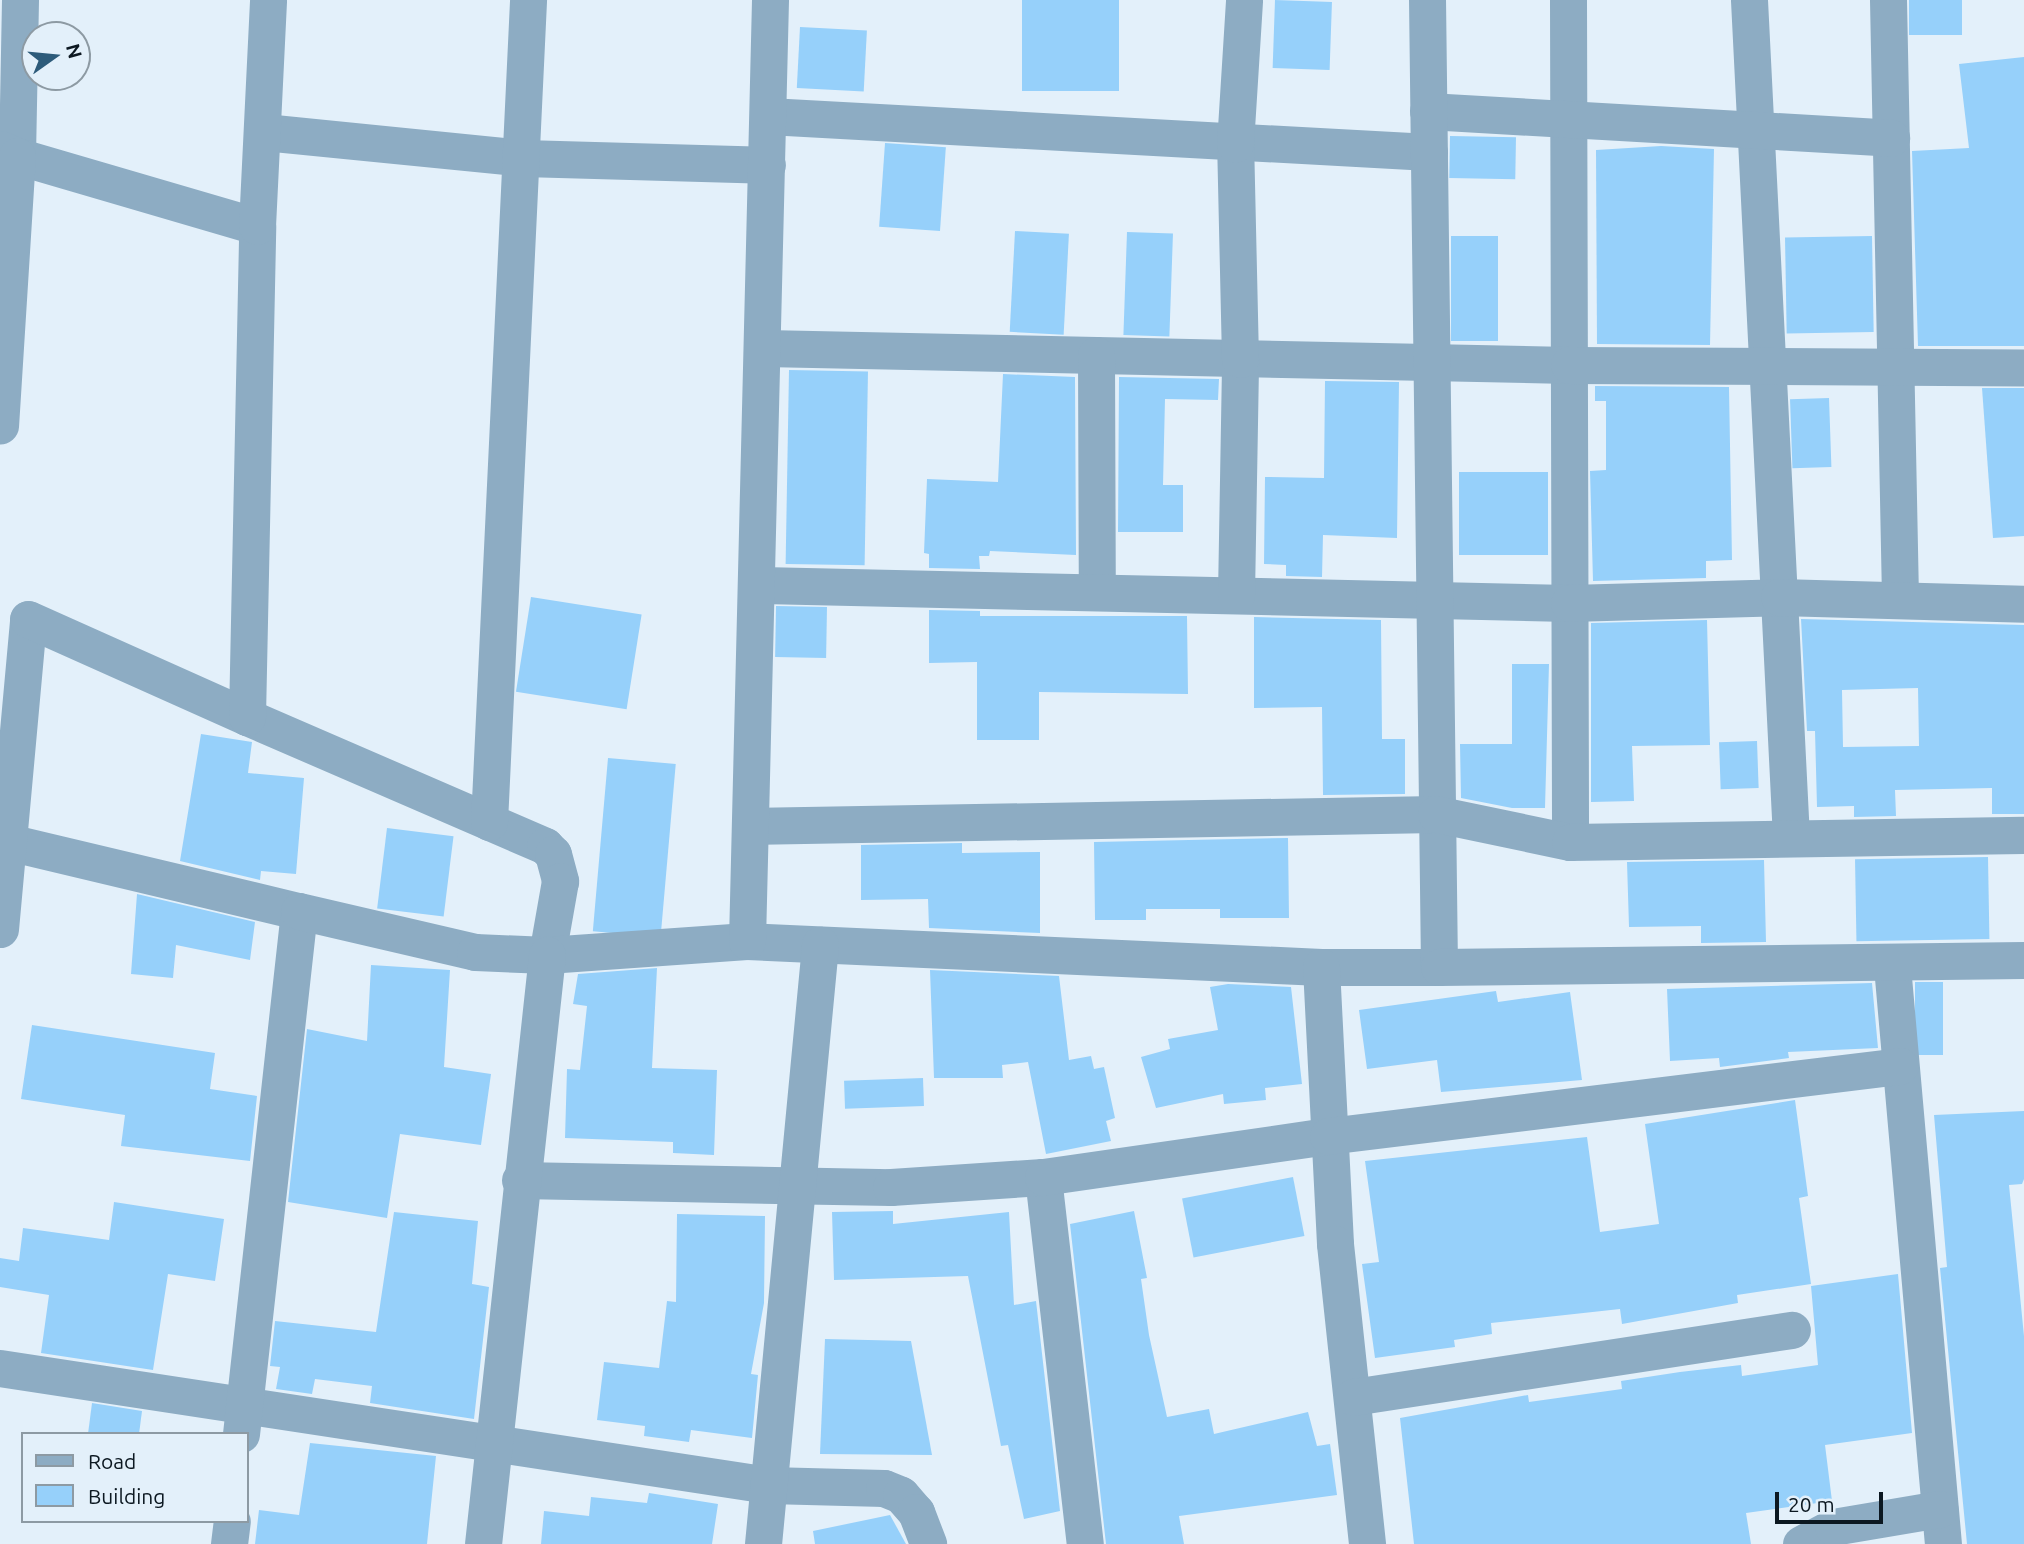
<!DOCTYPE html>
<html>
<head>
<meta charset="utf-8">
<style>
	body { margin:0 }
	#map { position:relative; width:2024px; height:1544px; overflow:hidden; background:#e3f0fa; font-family:Ubuntu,sans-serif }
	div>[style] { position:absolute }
	.building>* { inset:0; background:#96d0fa; transform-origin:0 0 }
	.minor>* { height:37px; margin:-18.5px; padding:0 18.5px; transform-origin:18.5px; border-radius:18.5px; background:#8dacc3 }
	span { translate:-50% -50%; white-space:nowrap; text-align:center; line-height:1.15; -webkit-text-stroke:7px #e3f0fa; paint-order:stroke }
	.legend { position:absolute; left:21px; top:1432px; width:228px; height:91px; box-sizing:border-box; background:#e3f0fa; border:2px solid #8d9aa3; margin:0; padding:9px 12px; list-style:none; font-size:21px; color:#0c1821 }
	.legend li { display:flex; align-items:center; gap:14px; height:35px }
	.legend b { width:35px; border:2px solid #8d9aa3 }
	.north { position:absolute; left:21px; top:21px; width:70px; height:70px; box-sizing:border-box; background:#e3f0fa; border:2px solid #8d9aa3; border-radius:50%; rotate:75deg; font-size:19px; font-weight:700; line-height:28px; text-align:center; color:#0c1821 }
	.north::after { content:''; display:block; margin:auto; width:24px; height:32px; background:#2d5b7a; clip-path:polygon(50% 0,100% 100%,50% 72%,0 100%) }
	.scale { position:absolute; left:1775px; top:1492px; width:108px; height:32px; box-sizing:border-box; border:4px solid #0c1821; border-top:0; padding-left:9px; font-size:21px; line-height:24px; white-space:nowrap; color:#0c1821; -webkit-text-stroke:5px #e3f0fa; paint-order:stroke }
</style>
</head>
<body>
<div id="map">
	<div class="building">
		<div style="left:1022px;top:0;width:97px;height:91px"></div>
		<div style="left:1275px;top:0;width:57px;height:68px;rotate:2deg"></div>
		<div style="left:1909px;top:0;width:53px;height:35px"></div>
		<div style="left:800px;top:27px;width:67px;height:61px;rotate:3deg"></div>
		<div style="clip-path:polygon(2024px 57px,2024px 346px,1918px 346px,1912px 151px,1969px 148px,1959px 64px)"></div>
		<div style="left:1450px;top:136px;width:66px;height:42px;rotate:1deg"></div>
		<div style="left:885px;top:143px;width:61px;height:84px;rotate:4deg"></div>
		<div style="clip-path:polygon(1661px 146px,1714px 149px,1710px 345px,1597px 344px,1596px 150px)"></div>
		<div style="left:1015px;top:231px;width:54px;height:101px;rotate:3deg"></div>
		<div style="left:1127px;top:232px;width:46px;height:103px;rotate:2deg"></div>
		<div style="left:1451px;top:236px;width:47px;height:105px"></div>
		<div style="left:1872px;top:236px;width:96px;height:87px;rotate:89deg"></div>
		<div style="left:789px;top:370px;width:79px;height:194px;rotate:1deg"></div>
		<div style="clip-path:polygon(1003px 374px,1075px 377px,1076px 555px,990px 551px,989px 556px,979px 556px,980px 569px,929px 568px,929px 554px,924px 553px,927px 479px,998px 482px)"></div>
		<div style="clip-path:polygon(1119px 377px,1219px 379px,1218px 400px,1165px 399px,1163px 485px,1183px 485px,1183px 532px,1118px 532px)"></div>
		<div style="clip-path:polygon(1325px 381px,1399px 382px,1397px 538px,1323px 535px,1322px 577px,1286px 576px,1286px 565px,1264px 564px,1265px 477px,1324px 478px)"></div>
		<div style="clip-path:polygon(1595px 386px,1729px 387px,1732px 560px,1706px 561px,1706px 578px,1593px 581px,1590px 471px,1606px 470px,1606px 401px,1595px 401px)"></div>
		<div style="clip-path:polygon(1982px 388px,2024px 388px,2024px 536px,1993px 538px)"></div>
		<div style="left:1829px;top:398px;width:69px;height:39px;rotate:88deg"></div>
		<div style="left:1548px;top:472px;width:83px;height:89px;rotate:90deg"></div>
		<div style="left:531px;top:597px;width:112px;height:96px;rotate:9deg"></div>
		<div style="left:776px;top:606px;width:51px;height:51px;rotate:1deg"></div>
		<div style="clip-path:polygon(929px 610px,980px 611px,980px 616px,1187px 616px,1188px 694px,1039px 692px,1039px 740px,977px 740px,977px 662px,929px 663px)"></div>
		<div style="clip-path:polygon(1254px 617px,1381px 620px,1382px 739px,1405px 739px,1405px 794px,1323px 795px,1322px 707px,1254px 708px)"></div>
		<div style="clip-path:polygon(evenodd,1801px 619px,2024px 625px,2024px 814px,1992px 814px,1992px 788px,1895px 790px,1896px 816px,1854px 817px,1854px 806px,1817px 807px,1815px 731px,1807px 731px,1801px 619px,1918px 688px,1919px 746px,1843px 747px,1842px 690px,1918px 688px)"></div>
		<div style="clip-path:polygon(1707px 620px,1710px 745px,1632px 746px,1634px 801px,1591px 802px,1591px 623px)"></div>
		<div style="clip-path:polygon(1512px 664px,1549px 664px,1545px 808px,1512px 808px,1461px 798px,1460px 744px,1512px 744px)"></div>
		<div style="clip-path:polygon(201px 734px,252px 742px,248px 773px,304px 778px,296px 874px,261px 871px,260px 880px,180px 861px)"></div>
		<div style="left:1757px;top:741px;width:47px;height:38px;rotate:88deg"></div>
		<div style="left:608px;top:758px;width:68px;height:174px;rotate:5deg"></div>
		<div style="left:387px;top:828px;width:67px;height:81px;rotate:7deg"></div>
		<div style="clip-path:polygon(1288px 838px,1289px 918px,1220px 918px,1220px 909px,1146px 909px,1146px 920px,1095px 920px,1094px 842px)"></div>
		<div style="clip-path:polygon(962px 843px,962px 853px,1040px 852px,1040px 933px,929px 928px,928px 899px,861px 900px,861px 845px)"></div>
		<div style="left:1988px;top:857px;width:82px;height:133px;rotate:89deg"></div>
		<div style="clip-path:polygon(1764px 860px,1766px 942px,1701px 943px,1701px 926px,1629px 927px,1627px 862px)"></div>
		<div style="clip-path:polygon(137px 894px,255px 922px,250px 960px,176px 945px,173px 978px,131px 974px)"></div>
		<div style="clip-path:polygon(371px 965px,450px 970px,444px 1067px,491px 1074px,481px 1145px,400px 1134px,387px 1218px,288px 1202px,307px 1029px,367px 1041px)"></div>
		<div style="clip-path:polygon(657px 968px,652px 1068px,717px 1070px,714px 1155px,673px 1153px,673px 1142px,565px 1138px,567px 1069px,580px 1070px,587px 1006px,573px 1004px,578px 974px)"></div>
		<div style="clip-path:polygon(930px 970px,1059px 976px,1069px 1060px,1091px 1056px,1094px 1069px,1104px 1067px,1115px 1118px,1106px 1121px,1111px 1141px,1046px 1154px,1028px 1062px,1002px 1065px,1003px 1078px,934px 1078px)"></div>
		<div style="left:1915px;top:982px;width:28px;height:73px"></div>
		<div style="clip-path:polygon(1872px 983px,1878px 1048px,1788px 1052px,1789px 1058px,1720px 1067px,1719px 1058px,1670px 1061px,1667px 989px)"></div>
		<div style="clip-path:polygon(1228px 984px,1291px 987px,1302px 1084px,1265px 1088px,1266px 1100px,1224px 1104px,1223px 1094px,1156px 1108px,1141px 1057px,1170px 1049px,1168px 1039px,1218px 1030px,1210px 987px)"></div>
		<div style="clip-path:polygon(1496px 991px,1498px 1002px,1570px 992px,1582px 1080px,1441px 1092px,1437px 1060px,1367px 1069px,1359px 1010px)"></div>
		<div style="clip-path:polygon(32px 1025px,215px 1053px,210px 1089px,257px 1096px,250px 1161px,121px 1146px,125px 1115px,21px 1099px)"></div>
		<div style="left:923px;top:1078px;width:28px;height:79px;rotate:88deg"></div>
		<div style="clip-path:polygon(1795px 1100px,1808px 1196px,1799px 1198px,1811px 1284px,1737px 1295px,1738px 1303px,1622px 1324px,1620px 1309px,1491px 1323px,1492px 1334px,1454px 1340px,1455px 1347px,1375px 1358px,1362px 1264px,1379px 1262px,1365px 1161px,1587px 1137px,1600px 1232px,1659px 1224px,1645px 1124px)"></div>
		<div style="clip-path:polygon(2024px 1111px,2024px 1179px,2022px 1184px,2009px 1185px,2024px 1336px,2024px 1544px,1967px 1544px,1940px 1268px,1947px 1267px,1934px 1115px)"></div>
		<div style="left:1293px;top:1177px;width:60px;height:113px;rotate:79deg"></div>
		<div style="clip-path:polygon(114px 1202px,224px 1219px,215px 1281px,168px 1274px,153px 1370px,41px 1353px,49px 1295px,0 1287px,0 1258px,19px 1261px,23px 1228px,109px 1240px)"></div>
		<div style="clip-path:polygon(893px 1211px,893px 1224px,1009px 1212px,1014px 1305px,1036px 1301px,1060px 1511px,1024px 1519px,1008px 1445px,1001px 1446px,968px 1276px,834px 1280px,832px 1212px)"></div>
		<div style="clip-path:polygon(1134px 1211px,1147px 1278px,1141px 1279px,1149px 1335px,1167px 1417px,1209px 1409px,1214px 1434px,1308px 1412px,1317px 1446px,1330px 1444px,1337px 1495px,1179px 1516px,1184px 1544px,1106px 1544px,1070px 1224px)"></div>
		<div style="clip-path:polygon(394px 1212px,478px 1221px,472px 1284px,489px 1287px,474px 1419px,370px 1403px,372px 1386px,315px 1379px,312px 1394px,276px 1389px,280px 1367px,270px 1366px,275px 1321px,376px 1332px)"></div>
		<div style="clip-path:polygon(677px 1214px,765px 1216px,764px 1303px,751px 1374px,758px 1375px,752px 1438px,691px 1430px,689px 1442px,644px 1436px,645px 1426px,597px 1420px,604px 1362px,659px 1368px,667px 1301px,676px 1302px)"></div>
		<div style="clip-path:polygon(1898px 1274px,1912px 1433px,1825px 1445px,1832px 1501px,1746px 1513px,1751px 1544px,1414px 1544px,1400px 1418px,1528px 1395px,1529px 1402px,1622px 1389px,1621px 1381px,1680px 1372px,1741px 1365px,1742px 1376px,1818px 1365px,1811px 1286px)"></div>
		<div style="clip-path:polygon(825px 1339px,911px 1341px,932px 1455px,820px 1454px)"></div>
		<div style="clip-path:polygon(92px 1403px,142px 1411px,139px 1434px,88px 1434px)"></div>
		<div style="clip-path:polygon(310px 1443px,436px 1456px,427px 1544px,255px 1544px,259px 1510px,299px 1515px)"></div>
		<div style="clip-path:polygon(649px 1493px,718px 1504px,712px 1544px,541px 1544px,544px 1511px,589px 1516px,591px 1497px,647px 1503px)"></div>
		<div style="clip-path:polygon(890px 1515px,906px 1544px,815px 1544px,813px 1531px)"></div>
	</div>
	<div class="minor">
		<div style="left:20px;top:0;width:156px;rotate:91.1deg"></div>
		<div style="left:17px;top:156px;width:250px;rotate:16.3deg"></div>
		<div style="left:1568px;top:0;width:842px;rotate:89.86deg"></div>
		<div style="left:1749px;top:0;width:839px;rotate:87.13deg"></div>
		<div style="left:1888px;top:0;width:600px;rotate:88.85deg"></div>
		<div style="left:1428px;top:111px;width:464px;rotate:3.3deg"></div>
		<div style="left:768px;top:116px;width:662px;rotate:3.12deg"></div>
		<div style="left:264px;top:132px;width:260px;rotate:5.7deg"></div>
		<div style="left:523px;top:158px;width:244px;rotate:1.6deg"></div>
		<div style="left:0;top:149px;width:18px;rotate:22deg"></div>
		<div style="left:17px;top:156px;width:270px;rotate:93.6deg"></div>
		<div style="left:764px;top:348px;width:805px;rotate:1.21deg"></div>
		<div style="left:1569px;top:365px;width:455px;rotate:0.3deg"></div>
		<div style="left:1096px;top:355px;width:237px;rotate:89.8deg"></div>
		<div style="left:760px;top:585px;width:809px;rotate:1.27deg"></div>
		<div style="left:1569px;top:603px;width:210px;rotate:-1.6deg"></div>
		<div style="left:1779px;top:597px;width:245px;rotate:1.6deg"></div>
		<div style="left:1236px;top:595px;width:236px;rotate:-89deg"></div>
		<div style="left:1240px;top:359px;width:215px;rotate:-91.3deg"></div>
		<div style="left:1235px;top:144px;width:144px;rotate:-86.4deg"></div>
		<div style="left:247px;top:717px;width:325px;rotate:23.4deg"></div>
		<div style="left:545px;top:846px;width:11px;rotate:45deg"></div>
		<div style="left:553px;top:854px;width:28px;rotate:75deg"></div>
		<div style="left:560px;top:881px;width:75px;rotate:100deg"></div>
		<div style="left:547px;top:955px;width:200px;rotate:-4deg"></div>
		<div style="left:747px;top:941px;width:575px;rotate:2.59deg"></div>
		<div style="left:1321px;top:967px;width:118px"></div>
		<div style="left:1439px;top:967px;width:967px;rotate:-90.71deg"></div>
		<div style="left:489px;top:822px;width:823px;rotate:-87.28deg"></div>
		<div style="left:754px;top:826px;width:682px;rotate:-1.01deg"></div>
		<div style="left:1436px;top:814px;width:137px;rotate:11.8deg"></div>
		<div style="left:1570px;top:842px;width:454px;rotate:-0.9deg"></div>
		<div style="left:0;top:840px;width:307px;rotate:13.4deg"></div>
		<div style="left:0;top:929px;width:311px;rotate:-84.8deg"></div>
		<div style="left:28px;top:619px;width:240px;rotate:24.1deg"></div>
		<div style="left:247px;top:717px;width:491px;rotate:-88.8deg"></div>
		<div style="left:257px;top:226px;width:226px;rotate:-87.2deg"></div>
		<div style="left:747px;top:941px;width:941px;rotate:-88.6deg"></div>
		<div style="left:1892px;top:966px;width:580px;rotate:84.96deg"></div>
		<div style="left:1321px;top:967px;width:277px;rotate:87.1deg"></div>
		<div style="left:1335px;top:1244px;width:302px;rotate:83.9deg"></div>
		<div style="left:1439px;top:967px;width:585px;rotate:-0.69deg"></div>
		<div style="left:1043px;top:1177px;width:369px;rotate:83.5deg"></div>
		<div style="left:520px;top:1180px;width:371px;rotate:1.1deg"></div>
		<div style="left:891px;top:1187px;width:152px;rotate:-3.8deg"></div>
		<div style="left:1043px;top:1177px;width:288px;rotate:-8.2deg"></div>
		<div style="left:1328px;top:1136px;width:576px;rotate:-6.98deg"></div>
		<div style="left:0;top:1368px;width:777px;rotate:8.66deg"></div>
		<div style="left:768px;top:1485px;width:116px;rotate:1.5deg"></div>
		<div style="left:884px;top:1488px;width:18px;rotate:22deg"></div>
		<div style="left:901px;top:1495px;width:23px;rotate:49deg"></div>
		<div style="left:916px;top:1512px;width:34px;rotate:69deg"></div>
		<div style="left:1353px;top:1397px;width:444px;rotate:-8.7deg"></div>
		<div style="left:241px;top:1434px;width:526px;rotate:-83.67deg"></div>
		<div style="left:299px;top:911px;width:181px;rotate:13.1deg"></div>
		<div style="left:475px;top:952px;width:72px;rotate:2.4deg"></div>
		<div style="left:547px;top:955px;width:592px;rotate:96.2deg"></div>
		<div style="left:229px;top:1544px;width:23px;rotate:-83deg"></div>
		<div style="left:763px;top:1544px;width:602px;rotate:-84.56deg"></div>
		<div style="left:1801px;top:1544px;width:36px;rotate:-28deg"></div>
		<div style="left:1833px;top:1527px;width:108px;rotate:-9.6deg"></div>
	</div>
	<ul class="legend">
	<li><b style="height:9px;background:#8dacc3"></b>Road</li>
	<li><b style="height:19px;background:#96d0fa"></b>Building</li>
	</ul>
	<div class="north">N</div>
	<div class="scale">20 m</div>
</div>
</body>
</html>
